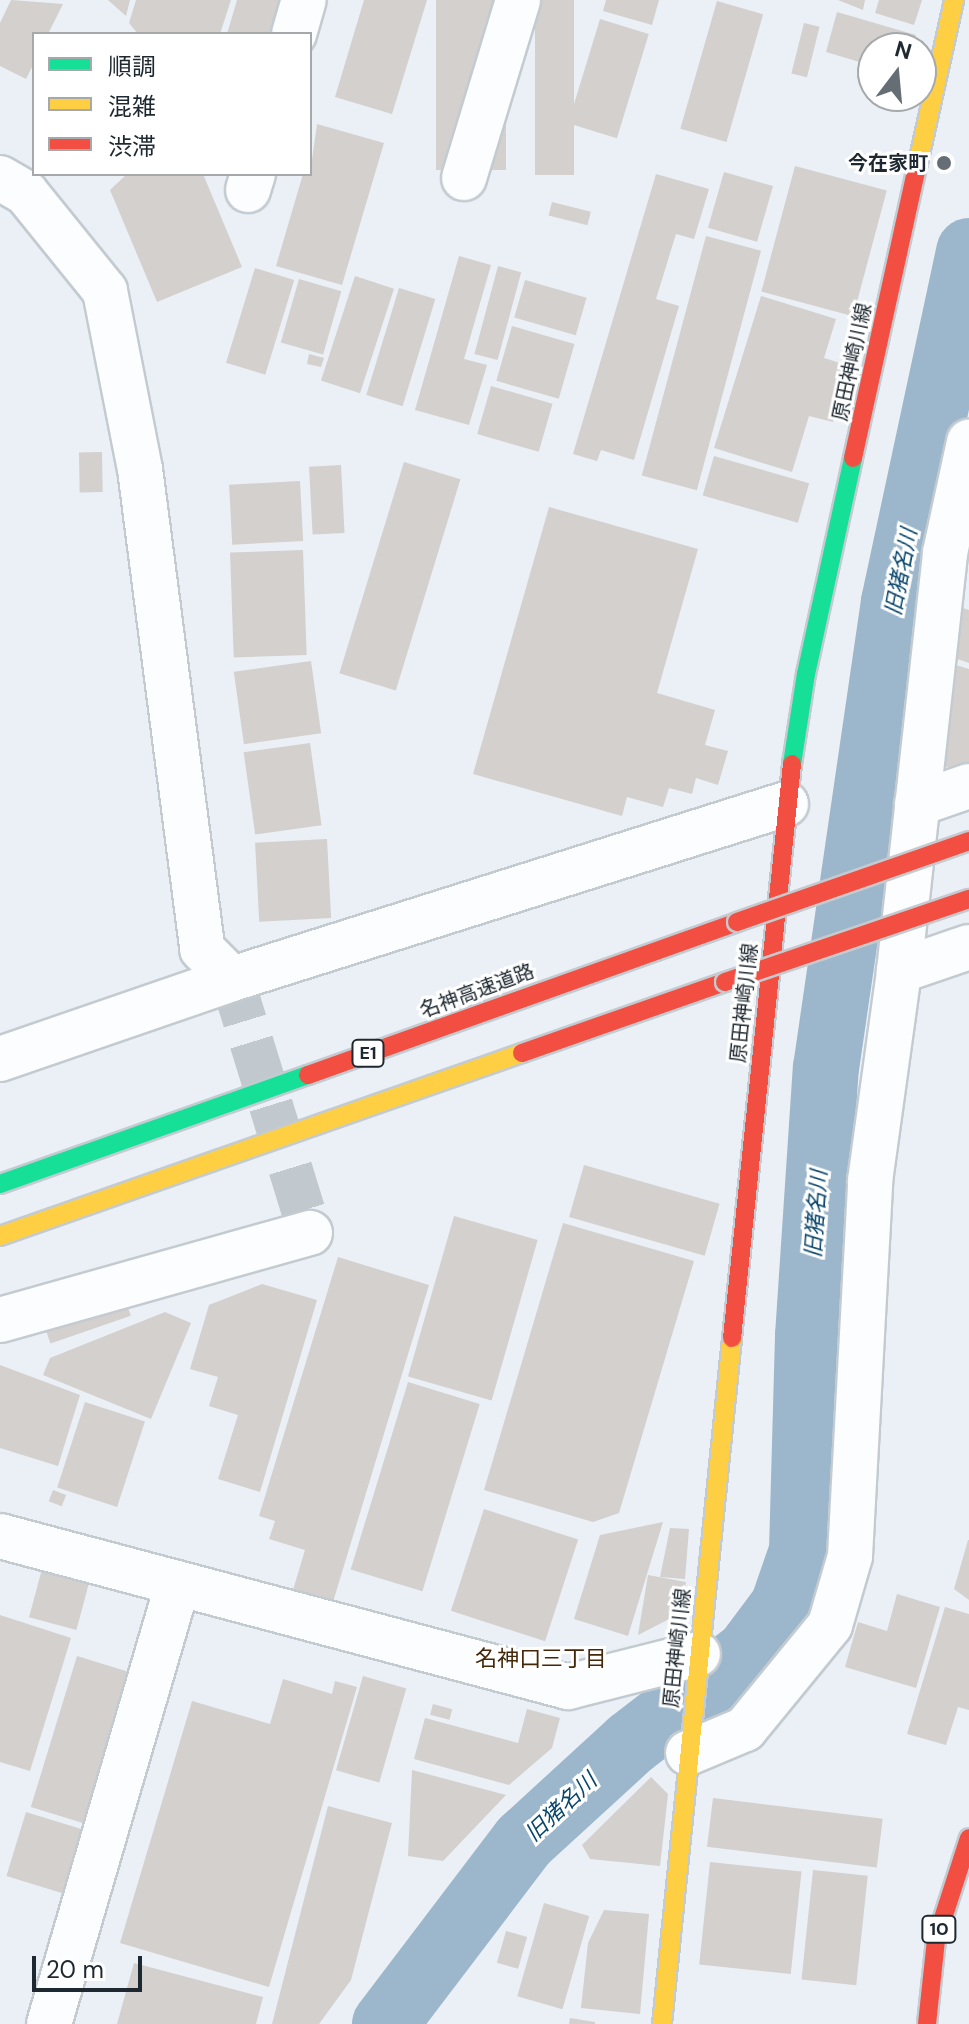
<!DOCTYPE html>
<html>
<head>
<meta charset="utf-8">
<style>
	body { margin:0 }
	#map { position:relative; width:969px; height:2024px; overflow:hidden; background:#eaf0f6; font-family:"DM Sans","Noto Sans JP",sans-serif }
	div>[style] { position:absolute }
	.river>* { height:66px; margin:-33px; padding:0 33px; transform-origin:33px; border-radius:33px; background:#9cb6cb }
	.building>* { inset:0; background:#d3d0cd; transform-origin:0 0 }
	.street-tunnel>* { height:44px; margin-top:-22px; transform-origin:0; background:repeating-linear-gradient(90deg,#c1c8ce 0 44px,transparent 0 66px) }
	.roads { filter:drop-shadow(2px 0 #c3cbd1) drop-shadow(-2px 0 #c3cbd1) drop-shadow(0 2px #c3cbd1) drop-shadow(0 -2px #c3cbd1) }
	.street>* { height:44px; margin:-22px; padding:0 22px; transform-origin:22px; border-radius:22px; background:#fcfdfe }
	.fast>* { height:18px; margin:-9px; padding:0 9px; transform-origin:9px; border-radius:9px; background:#16e098 }
	.slow>* { height:18px; margin:-9px; padding:0 9px; transform-origin:9px; border-radius:9px; background:#ffcf43 }
	.jam>* { height:18px; margin:-9px; padding:0 9px; transform-origin:9px; border-radius:9px; background:#f24e42 }
	.bridges { filter:drop-shadow(2px 0 #c6cace) drop-shadow(-2px 0 #c6cace) drop-shadow(0 2px #c6cace) drop-shadow(0 -2px #c6cace) }
	.jam-bridge>* { height:18px; margin:-9px; padding:0 9px; transform-origin:9px; border-radius:9px; background:#f24e42 }
	.dots>* { width:22px; height:22px; translate:-50% -50%; box-sizing:border-box; border:4px solid #fff; border-radius:50% }
	span { translate:-50% -50%; white-space:nowrap; text-align:center; line-height:1.15; -webkit-text-stroke:6px #fff; paint-order:stroke }
	.shield-label span { padding:2px 6px; background:#fff; border:2px solid; border-radius:6px; -webkit-text-stroke-width:0 }
	.shield-label { font-size:18px; color:#1e2830; font-weight:700 }
	.poi-label { font-size:20px; color:#1e2830; font-weight:700 }
	.right { translate:-100% -50%; text-align:right }
	.street-label { font-size:20px; color:#1e2830 }
	.water-label { font-size:22px; color:#0a466b; font-style:italic }
	.neighbourhood-label { font-size:22px; color:#432708 }
	.legend { position:absolute; left:32px; top:32px; width:280px; height:144px; box-sizing:border-box; background:#fff; border:2px solid #a5a9ac; margin:0; padding:10px 14px; list-style:none; font-size:24px; color:#1e2830 }
	.legend li { display:flex; align-items:center; gap:16px; height:40px }
	.legend b { width:40px; border:2px solid #a5a9ac }
	.north { position:absolute; left:857px; top:32px; width:80px; height:80px; box-sizing:border-box; background:#fff; border:2px solid #a5a9ac; border-radius:50%; rotate:16deg; font-size:22px; font-weight:700; line-height:32px; text-align:center; color:#1e2830 }
	.north::after { content:''; display:block; margin:auto; width:28px; height:36px; background:#656e75; clip-path:polygon(50% 0,100% 100%,50% 72%,0 100%) }
	.scale { position:absolute; left:32px; top:1956px; width:110px; height:36px; box-sizing:border-box; border:4px solid #1e2830; border-top:0; padding-left:10px; font-size:24px; line-height:28px; white-space:nowrap; color:#1e2830; -webkit-text-stroke:6px #fff; paint-order:stroke }
</style>
</head>
<body>
<div id="map">
	<div class="river">
		<div style="left:385px;top:2024px;width:230px;rotate:-52.8deg"></div>
		<div style="left:524px;top:1841px;width:145px;rotate:-42.5deg"></div>
		<div style="left:631px;top:1743px;width:148px;rotate:-37.6deg"></div>
		<div style="left:748px;top:1653px;width:59px;rotate:-53.3deg"></div>
		<div style="left:783px;top:1606px;width:58px;rotate:-70.9deg"></div>
		<div style="left:802px;top:1551px;width:215px;rotate:-88.4deg"></div>
		<div style="left:808px;top:1336px;width:269px;rotate:-86.2deg"></div>
		<div style="left:826px;top:1068px;width:471px;rotate:-81.7deg"></div>
		<div style="left:894px;top:602px;width:359px;rotate:-77.9deg"></div>
	</div>
	<div class="building">
		<div style="clip-path:polygon(11px 0,63px 4px,48px 34px,34px 34px,34px 63px,26px 79px,0 66px,0 23px)"></div>
		<div style="clip-path:polygon(108px 0,130px 0,126px 16px)"></div>
		<div style="clip-path:polygon(136px 0,231px 0,220px 34px,138px 34px,129px 23px)"></div>
		<div style="clip-path:polygon(237px 0,289px 0,279px 34px,227px 34px)"></div>
		<div style="clip-path:polygon(364px 0,427px 0,392px 114px,335px 97px)"></div>
		<div style="left:436px;top:0;width:70px;height:170px"></div>
		<div style="left:535px;top:0;width:39px;height:175px"></div>
		<div style="clip-path:polygon(606px 0,659px 0,652px 25px,603px 11px)"></div>
		<div style="clip-path:polygon(838px 0,865px 0,863px 10px)"></div>
		<div style="clip-path:polygon(879px 0,922px 0,914px 25px,875px 13px)"></div>
		<div style="left:717px;top:1px;width:48px;height:133px;rotate:16deg"></div>
		<div style="clip-path:polygon(837px 12px,916px 35px,912px 48px,873px 48px,873px 66px,826px 52px)"></div>
		<div style="left:600px;top:19px;width:51px;height:109px;rotate:17deg"></div>
		<div style="left:804px;top:23px;width:16px;height:52px;rotate:14deg"></div>
		<div style="clip-path:polygon(317px 124px,384px 143px,342px 285px,276px 266px,303px 174px,310px 174px)"></div>
		<div style="left:795px;top:166px;width:95px;height:130px;rotate:15deg"></div>
		<div style="left:724px;top:172px;width:51px;height:58px;rotate:16deg"></div>
		<div style="clip-path:polygon(127px 174px,203px 174px,242px 267px,157px 302px,110px 190px)"></div>
		<div style="clip-path:polygon(656px 174px,709px 189px,694px 239px,676px 234px,656px 299px,679px 306px,634px 460px,601px 450px,597px 461px,573px 454px)"></div>
		<div style="left:552px;top:202px;width:40px;height:14px;rotate:14deg"></div>
		<div style="left:706px;top:236px;width:57px;height:248px;rotate:15deg"></div>
		<div style="clip-path:polygon(459px 256px,491px 265px,464px 359px,487px 365px,469px 425px,415px 410px)"></div>
		<div style="left:498px;top:266px;width:24px;height:91px;rotate:15deg"></div>
		<div style="left:255px;top:268px;width:41px;height:99px;rotate:17deg"></div>
		<div style="left:355px;top:276px;width:41px;height:110px;rotate:18deg"></div>
		<div style="left:299px;top:279px;width:44px;height:66px;rotate:16deg"></div>
		<div style="left:525px;top:280px;width:64px;height:39px;rotate:16deg"></div>
		<div style="left:399px;top:288px;width:38px;height:112px;rotate:17deg"></div>
		<div style="clip-path:polygon(761px 296px,836px 319px,824px 358px,850px 366px,833px 422px,809px 416px,792px 472px,714px 448px)"></div>
		<div style="left:512px;top:326px;width:65px;height:57px;rotate:16deg"></div>
		<div style="clip-path:polygon(309px 354px,324px 358px,321px 367px,307px 364px)"></div>
		<div style="left:491px;top:386px;width:64px;height:50px;rotate:16deg"></div>
		<div style="left:102px;top:452px;width:40px;height:23px;rotate:89deg"></div>
		<div style="left:714px;top:456px;width:99px;height:41px;rotate:16deg"></div>
		<div style="left:404px;top:462px;width:59px;height:221px;rotate:17deg"></div>
		<div style="left:341px;top:465px;width:68px;height:32px;rotate:87deg"></div>
		<div style="left:300px;top:481px;width:60px;height:71px;rotate:87deg"></div>
		<div style="clip-path:polygon(549px 507px,698px 549px,657px 693px,715px 710px,705px 745px,728px 751px,718px 785px,696px 778px,692px 794px,669px 788px,663px 807px,627px 797px,622px 816px,473px 774px)"></div>
		<div style="left:303px;top:550px;width:105px;height:73px;rotate:88deg"></div>
		<div style="clip-path:polygon(960px 607px,969px 610px,969px 663px,945px 655px)"></div>
		<div style="left:311px;top:661px;width:73px;height:78px;rotate:82deg"></div>
		<div style="clip-path:polygon(946px 662px,969px 669px,969px 767px,937px 767px)"></div>
		<div style="left:310px;top:743px;width:83px;height:67px;rotate:82deg"></div>
		<div style="left:327px;top:839px;width:79px;height:72px;rotate:87deg"></div>
		<div style="left:584px;top:1165px;width:141px;height:54px;rotate:16deg"></div>
		<div style="left:454px;top:1216px;width:87px;height:167px;rotate:16deg"></div>
		<div style="clip-path:polygon(563px 1223px,694px 1261px,619px 1513px,593px 1522px,484px 1490px)"></div>
		<div style="clip-path:polygon(338px 1257px,429px 1285px,333px 1602px,293px 1590px,305px 1550px,269px 1539px,275px 1521px,259px 1516px)"></div>
		<div style="clip-path:polygon(262px 1284px,317px 1300px,260px 1492px,218px 1479px,238px 1415px,209px 1406px,218px 1377px,190px 1369px,209px 1305px)"></div>
		<div style="left:124px;top:1296px;width:21px;height:85px;rotate:71deg"></div>
		<div style="clip-path:polygon(165px 1312px,191px 1323px,151px 1419px,43px 1375px,50px 1358px)"></div>
		<div style="clip-path:polygon(0 1365px,80px 1395px,58px 1466px,0 1448px)"></div>
		<div style="left:408px;top:1382px;width:75px;height:196px;rotate:17deg"></div>
		<div style="left:85px;top:1402px;width:63px;height:90px;rotate:18deg"></div>
		<div style="left:53px;top:1490px;width:14px;height:12px;rotate:21deg"></div>
		<div style="left:484px;top:1509px;width:99px;height:107px;rotate:18deg"></div>
		<div style="clip-path:polygon(663px 1522px,628px 1636px,574px 1619px,600px 1535px)"></div>
		<div style="clip-path:polygon(670px 1528px,689px 1529px,685px 1579px,660px 1577px)"></div>
		<div style="clip-path:polygon(968px 1540px,969px 1540px,969px 1600px,954px 1589px)"></div>
		<div style="left:42px;top:1569px;width:49px;height:50px;rotate:15deg"></div>
		<div style="clip-path:polygon(648px 1575px,686px 1582px,681px 1613px,638px 1635px)"></div>
		<div style="clip-path:polygon(897px 1594px,940px 1607px,916px 1688px,845px 1667px,858px 1622px,887px 1631px)"></div>
		<div style="clip-path:polygon(945px 1607px,969px 1614px,969px 1710px,958px 1707px,946px 1745px,907px 1734px)"></div>
		<div style="clip-path:polygon(0 1615px,71px 1638px,30px 1771px,0 1762px)"></div>
		<div style="left:77px;top:1656px;width:57px;height:158px;rotate:17deg"></div>
		<div style="left:363px;top:1676px;width:45px;height:98px;rotate:16deg"></div>
		<div style="clip-path:polygon(283px 1679px,332px 1694px,335px 1681px,357px 1687px,269px 1987px,120px 1943px,192px 1701px,270px 1724px)"></div>
		<div style="left:433px;top:1704px;width:20px;height:11px;rotate:15deg"></div>
		<div style="clip-path:polygon(527px 1709px,560px 1718px,552px 1748px,509px 1785px,414px 1759px,425px 1718px,518px 1743px)"></div>
		<div style="clip-path:polygon(412px 1770px,506px 1795px,443px 1861px,408px 1856px)"></div>
		<div style="clip-path:polygon(651px 1777px,668px 1794px,660px 1866px,590px 1859px,582px 1845px)"></div>
		<div style="left:713px;top:1798px;width:171px;height:49px;rotate:7deg"></div>
		<div style="clip-path:polygon(328px 1806px,392px 1823px,351px 1980px,319px 2024px,272px 2024px)"></div>
		<div style="left:26px;top:1812px;width:62px;height:67px;rotate:17deg"></div>
		<div style="left:710px;top:1862px;width:92px;height:103px;rotate:6deg"></div>
		<div style="left:813px;top:1870px;width:55px;height:110px;rotate:6deg"></div>
		<div style="left:544px;top:1903px;width:47px;height:97px;rotate:16deg"></div>
		<div style="clip-path:polygon(604px 1910px,649px 1914px,640px 2014px,581px 2008px,588px 1943px)"></div>
		<div style="left:506px;top:1931px;width:22px;height:33px;rotate:16deg"></div>
		<div style="clip-path:polygon(134px 1963px,263px 1997px,256px 2024px,117px 2024px)"></div>
		<div style="clip-path:polygon(570px 2018px,595px 2022px,595px 2024px,569px 2024px)"></div>
	</div>
	<div class="street-tunnel">
		<div style="left:232px;top:979px;width:266px;rotate:72.9deg"></div>
	</div>
	<div class="roads">
		<div class="street">
			<div style="left:294px;top:34px;width:35px;rotate:-74deg"></div>
			<div style="left:0;top:178px;width:30px;rotate:30deg"></div>
			<div style="left:26px;top:193px;width:126px;rotate:51.1deg"></div>
			<div style="left:105px;top:291px;width:181px;rotate:78.9deg"></div>
			<div style="left:140px;top:469px;width:484px;rotate:82.6deg"></div>
			<div style="left:202px;top:949px;width:42px;rotate:45deg"></div>
			<div style="left:464px;top:178px;width:186px;rotate:-73.1deg"></div>
			<div style="left:248px;top:190px;width:17px;rotate:-73deg"></div>
			<div style="left:917px;top:804px;width:55px;rotate:-19.1deg"></div>
			<div style="left:899px;top:971px;width:74px;rotate:-18.9deg"></div>
			<div style="left:0;top:1059px;width:245px;rotate:-19deg"></div>
			<div style="left:232px;top:979px;width:581px;rotate:-17.53deg"></div>
			<div style="left:0;top:1320px;width:322px;rotate:-15.7deg"></div>
			<div style="left:0;top:1536px;width:588px;rotate:14.89deg"></div>
			<div style="left:568px;top:1687px;width:134px;rotate:-14.2deg"></div>
			<div style="left:688px;top:1753px;width:62px;rotate:-22.8deg"></div>
			<div style="left:745px;top:1729px;width:134px;rotate:-50.7deg"></div>
			<div style="left:830px;top:1625px;width:72px;rotate:-73.8deg"></div>
			<div style="left:850px;top:1556px;width:376px;rotate:-86.9deg"></div>
			<div style="left:870px;top:1181px;width:212px;rotate:-82.1deg"></div>
			<div style="left:899px;top:971px;width:421px;rotate:-83.7deg"></div>
			<div style="left:945px;top:553px;width:114px;rotate:-77.8deg"></div>
			<div style="left:49px;top:2024px;width:459px;rotate:-73.7deg"></div>
		</div>
		<div class="fast">
			<div style="left:792px;top:764px;width:91px;rotate:-81.2deg"></div>
			<div style="left:806px;top:674px;width:221px;rotate:-77.7deg"></div>
			<div style="left:0;top:1184px;width:327px;rotate:-19.5deg"></div>
		</div>
		<div class="slow">
			<div style="left:918px;top:163px;width:167px;rotate:-77.5deg"></div>
			<div style="left:0;top:1236px;width:553px;rotate:-19.32deg"></div>
			<div style="left:662px;top:2024px;width:690px;rotate:-84.17deg"></div>
		</div>
		<div class="jam">
			<div style="left:853px;top:458px;width:302px;rotate:-77.6deg"></div>
			<div style="left:522px;top:1053px;width:215px;rotate:-19.3deg"></div>
			<div style="left:308px;top:1075px;width:455px;rotate:-19.6deg"></div>
			<div style="left:732px;top:1338px;width:577px;rotate:-84.03deg"></div>
			<div style="left:927px;top:2024px;width:84px;rotate:-83.9deg"></div>
			<div style="left:936px;top:1940px;width:107px;rotate:-72.1deg"></div>
		</div>
	</div>
	<div class="bridges">
		<div class="jam-bridge">
			<div style="left:737px;top:922px;width:246px;rotate:-19.2deg"></div>
			<div style="left:725px;top:982px;width:258px;rotate:-18.8deg"></div>
		</div>
	</div>
	<div class="dots">
		<div style="left:944px;top:163px;background:#656e75"></div>
	</div>
	<div class="shield-label">
		<span style="left:368px;top:1053px">E1</span>
		<span style="left:939px;top:1929px">10</span>
	</div>
	<div class="poi-label">
		<span class="right" style="left:928px;top:163px">今在家町</span>
	</div>
	<div class="street-label">
		<span style="left:852px;top:362px;rotate:-78deg">原田神崎川線</span>
		<span style="left:477px;top:991px;rotate:-20deg">名神高速道路</span>
		<span style="left:744px;top:1003px;rotate:-84deg">原田神崎川線</span>
		<span style="left:677px;top:1648px;rotate:-84deg">原田神崎川線</span>
	</div>
	<div class="water-label">
		<span style="left:901px;top:572px;rotate:-79deg">旧猪名川</span>
		<span style="left:816px;top:1214px;rotate:-86deg">旧猪名川</span>
		<span style="left:561px;top:1807px;rotate:-43deg">旧猪名川</span>
	</div>
	<div class="neighbourhood-label">
		<span style="left:541px;top:1659px">名神口三丁目</span>
	</div>
	<ul class="legend">
	<li><b style="height:10px;background:#16e098"></b>順調</li>
	<li><b style="height:10px;background:#ffcf43"></b>混雑</li>
	<li><b style="height:10px;background:#f24e42"></b>渋滞</li>
	</ul>
	<div class="north">N</div>
	<div class="scale">20 m</div>
</div>
</body>
</html>
